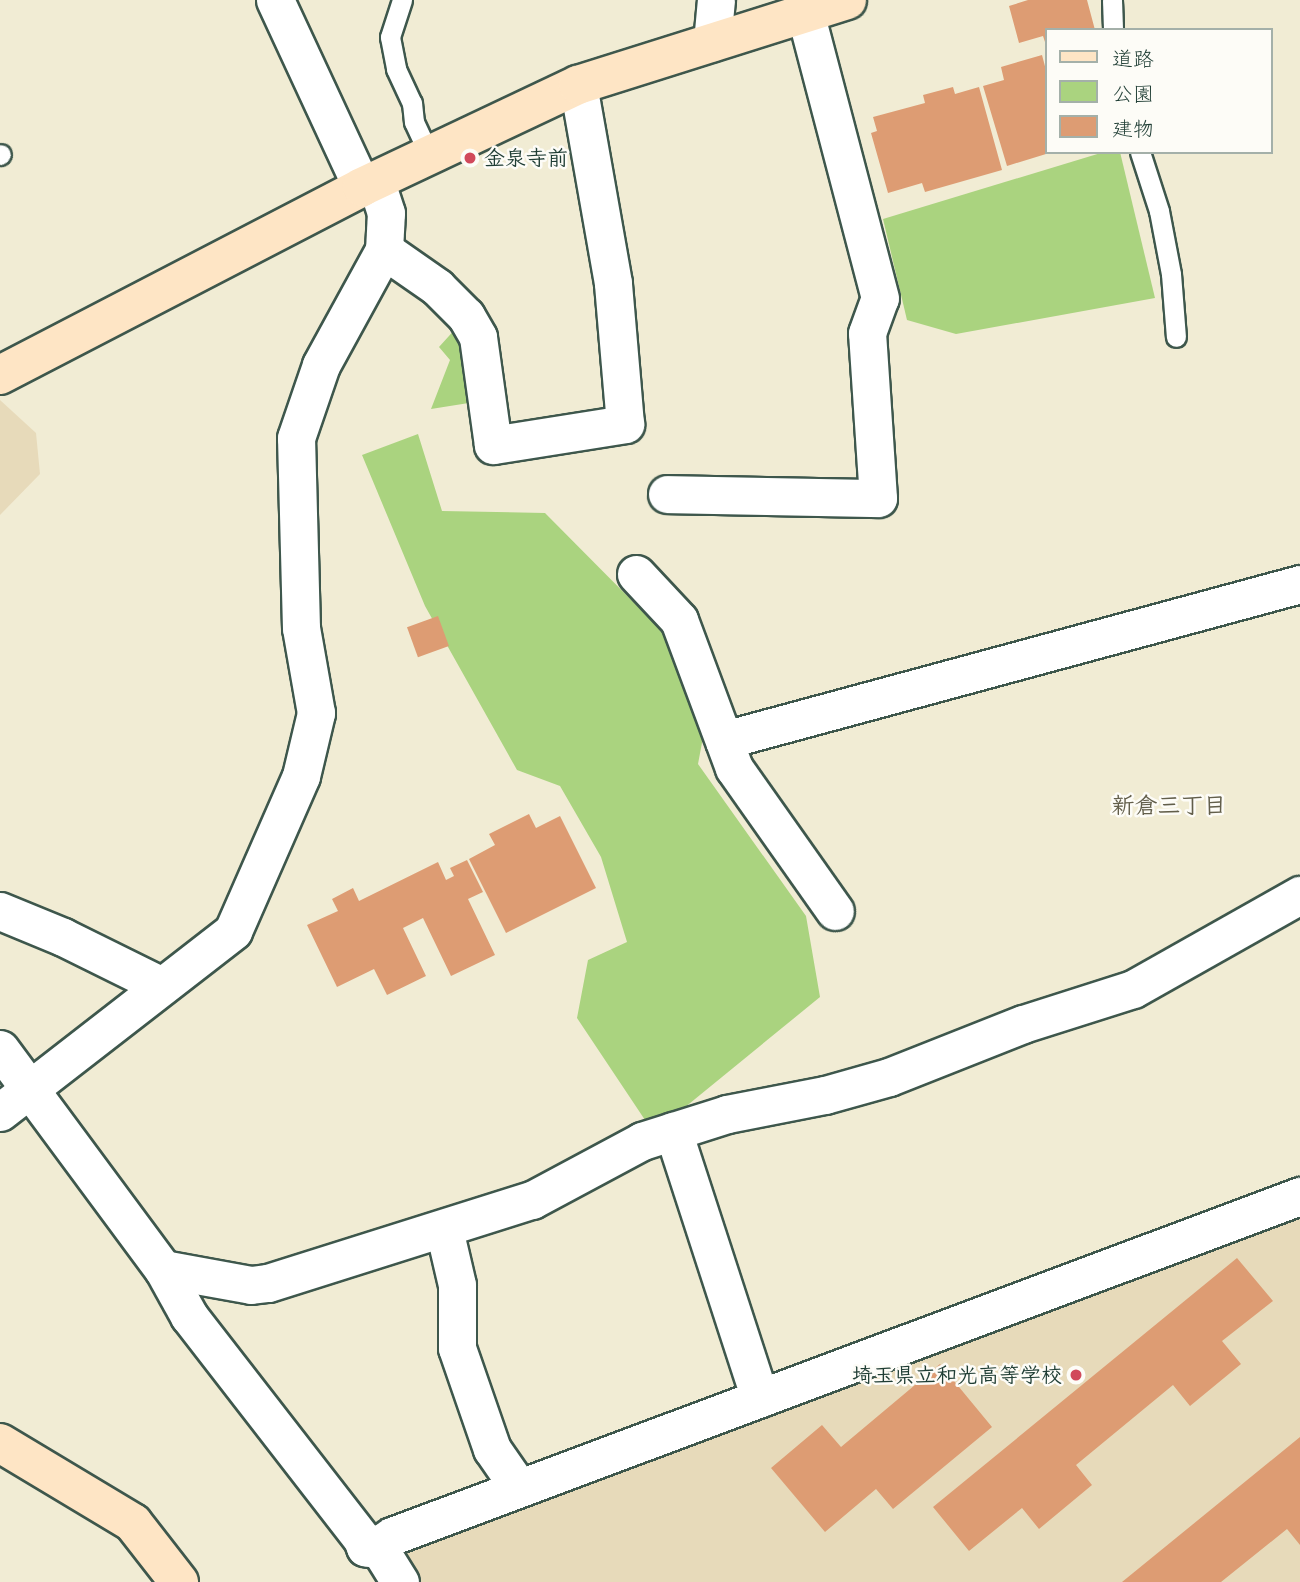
<!DOCTYPE html>
<html>
<head>
<meta charset="utf-8">
<style>
	body { margin:0 }
	#map { position:relative; width:1300px; height:1582px; overflow:hidden; background:#f1ecd4; font-family:Delius,"Klee One",sans-serif }
	div>[style] { position:absolute }
	.built>* { inset:0; background:#e7daba }
	.green>* { inset:0; background:#aad37f }
	.building>* { inset:0; background:#dd9c73; transform-origin:0 0 }
	.roads { filter:drop-shadow(2px 0 #3e574c) drop-shadow(-2px 0 #3e574c) drop-shadow(0 2px #3e574c) drop-shadow(0 -2px #3e574c) }
	.lane>* { height:19px; margin:-9.5px; padding:0 9.5px; transform-origin:9.5px; border-radius:9.5px; background:#fff }
	.street>* { height:37px; margin:-18.5px; padding:0 18.5px; transform-origin:18.5px; border-radius:18.5px; background:#fff }
	.secondary>* { height:38px; margin:-19px; padding:0 19px; transform-origin:19px; border-radius:19px; background:#fee5c5 }
	.dots>* { width:19px; height:19px; translate:-50% -50%; box-sizing:border-box; border:4px solid #fdfcf7; border-radius:50% }
	span { translate:-50% -50%; white-space:nowrap; text-align:center; line-height:1.15; -webkit-text-stroke:5px #fdfcf7; paint-order:stroke }
	.poi-label { font-size:21px; color:#1f3d34; font-weight:700 }
	.left { translate:0 -50%; text-align:left }
	.right { translate:-100% -50%; text-align:right }
	.neighbourhood-label { font-size:23px; color:#625e4a; font-weight:700 }
	.legend { position:absolute; left:1045px; top:28px; width:228px; height:126px; box-sizing:border-box; background:#fdfcf7; border:2px solid #a4b0a9; margin:0; padding:9px 12px; list-style:none; font-size:21px; color:#1f3d34 }
	.legend li { display:flex; align-items:center; gap:14px; height:35px }
	.legend b { width:35px; border:2px solid #a4b0a9 }
</style>
</head>
<body>
<div id="map">
	<div class="built">
		<div style="clip-path:polygon(0 400px,36px 433px,40px 474px,0 515px)"></div>
		<div style="clip-path:polygon(1300px 1207px,1300px 1582px,418px 1582px,402px 1560px,404px 1542px)"></div>
	</div>
	<div class="green">
		<div style="clip-path:polygon(1104px 152px,1120px 152px,1155px 298px,956px 334px,907px 320px,883px 219px)"></div>
		<div style="clip-path:polygon(458px 326px,475px 402px,431px 409px,450px 360px,439px 347px)"></div>
		<div style="clip-path:polygon(418px 434px,442px 511px,545px 513px,667px 636px,704px 732px,698px 764px,806px 916px,820px 997px,673px 1117px,649px 1126px,577px 1018px,588px 960px,627px 942px,601px 857px,560px 786px,517px 770px,425px 606px,362px 455px)"></div>
	</div>
	<div class="building">
		<div style="clip-path:polygon(1028px 0,1087px 0,1095px 30px,1046px 30px,1046px 45px,1043px 36px,1019px 43px,1009px 6px)"></div>
		<div style="clip-path:polygon(1042px 55px,1046px 70px,1046px 154px,1007px 166px,983px 86px,1004px 80px,1001px 67px)"></div>
		<div style="clip-path:polygon(953px 87px,955px 94px,979px 87px,1002px 170px,925px 192px,922px 183px,888px 193px,871px 133px,877px 131px,873px 117px,925px 103px,923px 95px)"></div>
		<div style="left:438px;top:616px;width:32px;height:33px;rotate:70deg"></div>
		<div style="clip-path:polygon(529px 814px,536px 828px,560px 816px,596px 888px,506px 933px,469px 859px,495px 845px,489px 834px)"></div>
		<div style="clip-path:polygon(467px 860px,483px 892px,468px 899px,495px 955px,451px 976px,423px 918px,403px 928px,426px 976px,387px 995px,374px 969px,337px 987px,307px 925px,338px 911px,332px 899px,353px 888px,359px 901px,438px 862px,446px 880px,454px 876px,450px 868px)"></div>
		<div style="clip-path:polygon(1237px 1258px,1273px 1301px,1222px 1341px,1241px 1364px,1190px 1406px,1173px 1385px,1076px 1465px,1092px 1485px,1039px 1529px,1022px 1508px,969px 1551px,933px 1507px)"></div>
		<div style="clip-path:polygon(940px 1364px,992px 1427px,893px 1509px,876px 1489px,825px 1532px,771px 1468px,822px 1425px,841px 1447px)"></div>
		<div style="clip-path:polygon(1300px 1437px,1300px 1545px,1287px 1529px,1221px 1582px,1122px 1582px)"></div>
	</div>
	<div class="roads">
		<div class="lane">
			<div style="left:402px;top:0;width:39px;rotate:108deg"></div>
			<div style="left:390px;top:37px;width:33px;rotate:79deg"></div>
			<div style="left:396px;top:69px;width:38px;rotate:65deg"></div>
			<div style="left:412px;top:103px;width:19px;rotate:84deg"></div>
			<div style="left:414px;top:122px;width:35px;rotate:65deg"></div>
			<div style="left:1112px;top:0;width:30px;rotate:88deg"></div>
			<div style="left:1140px;top:152px;width:62px;rotate:72.1deg"></div>
			<div style="left:1159px;top:211px;width:64px;rotate:79.2deg"></div>
			<div style="left:1171px;top:274px;width:63px;rotate:85.5deg"></div>
			<div style="left:0;top:155px;width:1px;rotate:-45deg"></div>
		</div>
		<div class="street">
			<div style="left:275px;top:0;width:206px;rotate:65.1deg"></div>
			<div style="left:712px;top:42px;width:42px;rotate:-84.6deg"></div>
			<div style="left:384px;top:250px;width:65px;rotate:34.9deg"></div>
			<div style="left:437px;top:287px;width:41px;rotate:45deg"></div>
			<div style="left:466px;top:316px;width:24px;rotate:60deg"></div>
			<div style="left:478px;top:337px;width:109px;rotate:82.1deg"></div>
			<div style="left:493px;top:445px;width:134px;rotate:-9deg"></div>
			<div style="left:625px;top:424px;width:142px;rotate:-94.9deg"></div>
			<div style="left:613px;top:283px;width:201px;rotate:-100deg"></div>
			<div style="left:667px;top:494px;width:211px;rotate:1.1deg"></div>
			<div style="left:878px;top:498px;width:165px;rotate:-93.8deg"></div>
			<div style="left:867px;top:333px;width:37px;rotate:-70deg"></div>
			<div style="left:880px;top:298px;width:295px;rotate:-104.7deg"></div>
			<div style="left:636px;top:574px;width:63px;rotate:46.9deg"></div>
			<div style="left:679px;top:620px;width:158px;rotate:69.6deg"></div>
			<div style="left:734px;top:768px;width:175px;rotate:54.8deg"></div>
			<div style="left:724px;top:740px;width:597px;rotate:-15.15deg"></div>
			<div style="left:0;top:911px;width:68px;rotate:22.4deg"></div>
			<div style="left:63px;top:937px;width:110px;rotate:26.3deg"></div>
			<div style="left:0;top:1049px;width:274px;rotate:53.5deg"></div>
			<div style="left:163px;top:1269px;width:89px;rotate:10.3deg"></div>
			<div style="left:251px;top:1285px;width:17px;rotate:-7deg"></div>
			<div style="left:268px;top:1283px;width:277px;rotate:-17.5deg"></div>
			<div style="left:532px;top:1200px;width:125px;rotate:-28.2deg"></div>
			<div style="left:642px;top:1141px;width:89px;rotate:-17.6deg"></div>
			<div style="left:727px;top:1114px;width:100px;rotate:-11deg"></div>
			<div style="left:825px;top:1095px;width:66px;rotate:-15.7deg"></div>
			<div style="left:889px;top:1077px;width:144px;rotate:-21.6deg"></div>
			<div style="left:1023px;top:1024px;width:115px;rotate:-17.7deg"></div>
			<div style="left:1133px;top:989px;width:192px;rotate:-29.4deg"></div>
			<div style="left:0;top:1112px;width:295px;rotate:-37.8deg"></div>
			<div style="left:233px;top:931px;width:169px;rotate:-66.3deg"></div>
			<div style="left:301px;top:776px;width:65px;rotate:-76.6deg"></div>
			<div style="left:316px;top:713px;width:86px;rotate:-100deg"></div>
			<div style="left:301px;top:628px;width:190px;rotate:-91.5deg"></div>
			<div style="left:296px;top:438px;width:77px;rotate:-71.1deg"></div>
			<div style="left:321px;top:365px;width:131px;rotate:-61.3deg"></div>
			<div style="left:384px;top:250px;width:37px;rotate:-87deg"></div>
			<div style="left:386px;top:213px;width:35px;rotate:-108deg"></div>
			<div style="left:673px;top:1131px;width:281px;rotate:72deg"></div>
			<div style="left:444px;top:1229px;width:57px;rotate:76.9deg"></div>
			<div style="left:457px;top:1285px;width:63px;rotate:90deg"></div>
			<div style="left:457px;top:1348px;width:107px;rotate:70.9deg"></div>
			<div style="left:492px;top:1449px;width:47px;rotate:55.3deg"></div>
			<div style="left:163px;top:1269px;width:54px;rotate:61deg"></div>
			<div style="left:189px;top:1316px;width:282px;rotate:52.2deg"></div>
			<div style="left:362px;top:1539px;width:9px;rotate:69deg"></div>
			<div style="left:365px;top:1547px;width:15px;rotate:11deg"></div>
			<div style="left:400px;top:1582px;width:38px;rotate:-122deg"></div>
			<div style="left:380px;top:1550px;width:9px;rotate:-69deg"></div>
			<div style="left:383px;top:1542px;width:11px;rotate:-34deg"></div>
			<div style="left:392px;top:1536px;width:970px;rotate:-20.53deg"></div>
		</div>
		<div class="secondary">
			<div style="left:0;top:375px;width:408px;rotate:-27.4deg"></div>
			<div style="left:362px;top:187px;width:239px;rotate:-25.3deg"></div>
			<div style="left:578px;top:85px;width:282px;rotate:-17.5deg"></div>
			<div style="left:0;top:1443px;width:155px;rotate:31deg"></div>
			<div style="left:133px;top:1523px;width:75px;rotate:52.1deg"></div>
		</div>
	</div>
	<div class="dots">
		<div style="left:470px;top:158px;background:#d1495b"></div>
		<div style="left:1076px;top:1375px;background:#d1495b"></div>
	</div>
	<div class="poi-label">
		<span class="left" style="left:484px;top:158px">金泉寺前</span>
		<span class="right" style="left:1062px;top:1375px">埼玉県立和光高等学校</span>
	</div>
	<div class="neighbourhood-label">
		<span style="left:1169px;top:805px">新倉三丁目</span>
	</div>
	<ul class="legend">
	<li><b style="height:9px;background:#fee5c5"></b>道路</li>
	<li><b style="height:19px;background:#aad37f"></b>公園</li>
	<li><b style="height:19px;background:#dd9c73"></b>建物</li>
	</ul>
</div>
</body>
</html>
